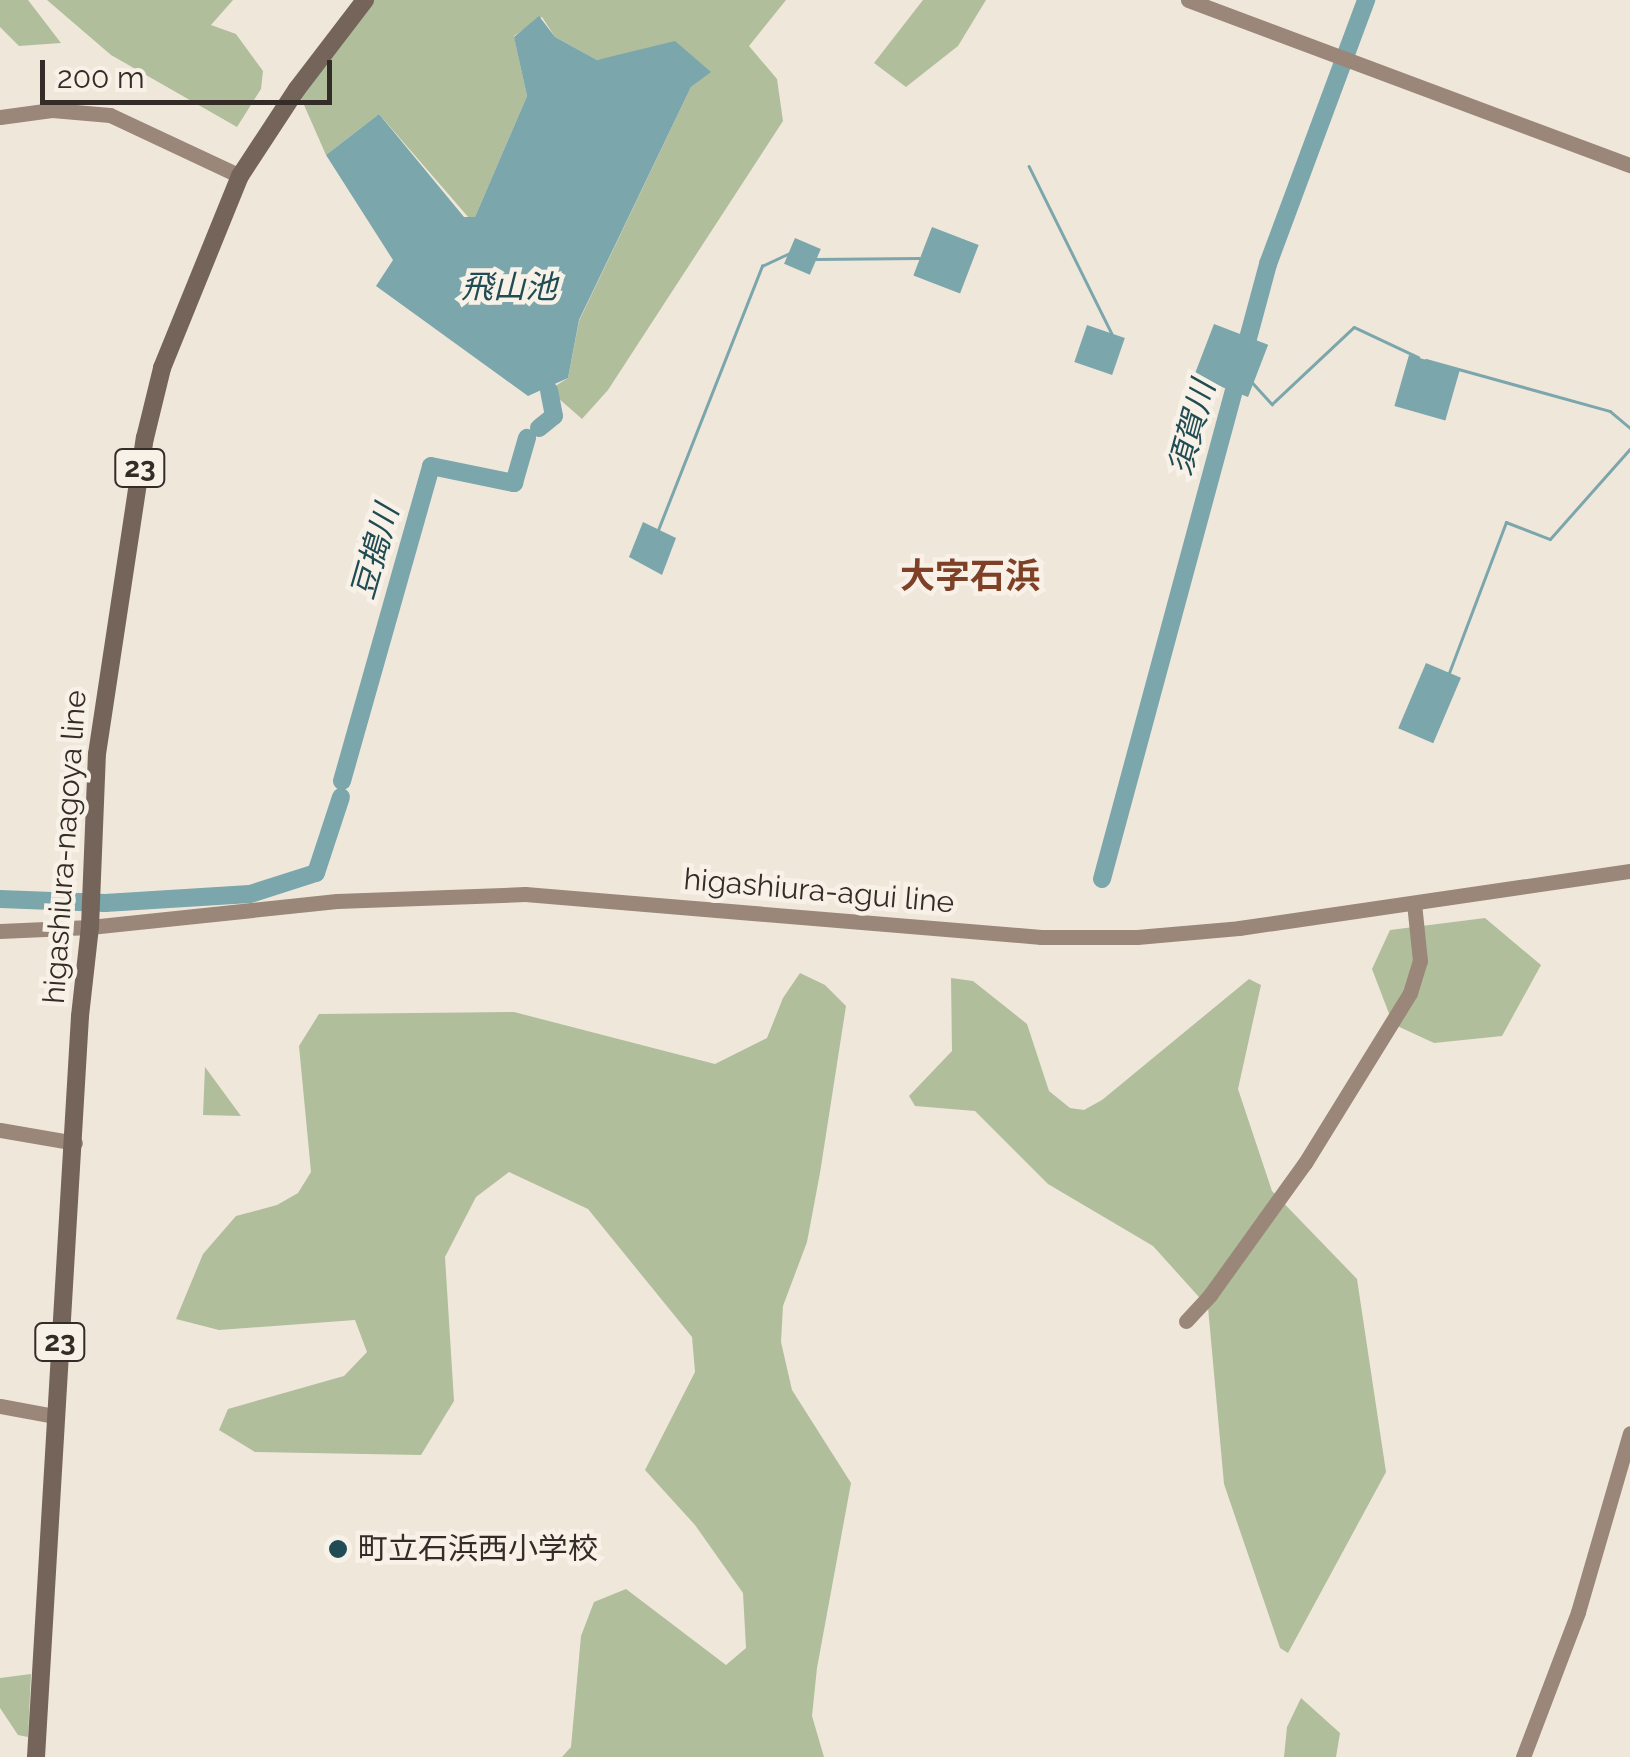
<!DOCTYPE html>
<html>
<head>
<meta charset="utf-8">
<style>
	body { margin:0 }
	#map { position:relative; width:1630px; height:1757px; overflow:hidden; background:#f0e7db; font-family:Raleway,"Noto Sans JP",sans-serif }
	div>[style] { position:absolute }
	.green>* { inset:0; background:#b0be9c }
	.water>* { inset:0; background:#7ba6ab; transform-origin:0 0 }
	.stream>* { height:2.5px; margin:-1.25px; padding:0 1.25px; transform-origin:1.25px; border-radius:1.25px; background:#7ba6ab }
	.river>* { height:18px; margin:-9px; padding:0 9px; transform-origin:9px; border-radius:9px; background:#7ba6ab }
	.secondary>* { height:15px; margin:-7.5px; padding:0 7.5px; transform-origin:7.5px; border-radius:7.5px; background:#9a8779 }
	.primary>* { height:18px; margin:-9px; padding:0 9px; transform-origin:9px; border-radius:9px; background:#756459 }
	.dots>* { width:28px; height:28px; translate:-50% -50%; box-sizing:border-box; border:5px solid #f8f1e7; border-radius:50% }
	span { translate:-50% -50%; white-space:nowrap; text-align:center; line-height:1.15; -webkit-text-stroke:9px #f8f1e7; paint-order:stroke }
	.shield-label span { padding:2px 8px; background:#f8f1e7; border:2px solid; border-radius:8px; -webkit-text-stroke-width:0 }
	.shield-label { font-size:28px; color:#342c27; font-weight:700 }
	.street-label { font-size:30px; color:#342c27 }
	.poi-label { font-size:30px; color:#342c27 }
	.left { translate:0 -50%; text-align:left }
	.water-label { font-size:32px; color:#204c53; font-style:italic }
	.quarter-label { font-size:35px; color:#7e4026; font-weight:700 }
	.scale { position:absolute; left:40px; top:60px; width:292px; height:45px; box-sizing:border-box; border:5px solid #342c27; border-top:0; padding-left:12px; font-size:30px; line-height:35px; white-space:nowrap; color:#342c27; -webkit-text-stroke:8px #f8f1e7; paint-order:stroke }
</style>
</head>
<body>
<div id="map">
	<div class="green">
		<div style="clip-path:polygon(0 0,28px 0,61px 43px,19px 46px,0 27px)"></div>
		<div style="clip-path:polygon(47px 0,233px 0,211px 25px,236px 34px,263px 71px,261px 89px,237px 127px,111px 55px)"></div>
		<div style="clip-path:polygon(372px 0,786px 0,749px 46px,777px 79px,783px 121px,608px 390px,582px 419px,549px 390px,568px 378px,579px 321px,691px 87px,710px 72px,624px 55px,597px 60px,555px 37px,542px 17px,514px 36px,527px 96px,475px 217px,469px 218px,379px 114px,326px 155px,297px 89px)"></div>
		<div style="clip-path:polygon(923px 0,986px 0,958px 46px,906px 87px,874px 63px)"></div>
		<div style="clip-path:polygon(1485px 918px,1541px 965px,1502px 1036px,1434px 1043px,1393px 1024px,1372px 969px,1390px 930px)"></div>
		<div style="clip-path:polygon(800px 973px,825px 985px,846px 1006px,820px 1173px,807px 1242px,783px 1306px,781px 1342px,792px 1390px,851px 1483px,817px 1668px,812px 1716px,824px 1757px,562px 1757px,571px 1747px,581px 1636px,594px 1602px,626px 1589px,726px 1665px,746px 1648px,743px 1593px,695px 1525px,645px 1470px,695px 1372px,692px 1337px,588px 1209px,509px 1172px,476px 1197px,445px 1257px,454px 1401px,421px 1455px,255px 1452px,219px 1430px,228px 1409px,344px 1376px,367px 1352px,355px 1320px,219px 1330px,176px 1319px,203px 1254px,236px 1216px,277px 1205px,298px 1193px,311px 1172px,299px 1046px,319px 1014px,514px 1012px,715px 1064px,767px 1038px,783px 998px)"></div>
		<div style="clip-path:polygon(951px 978px,973px 981px,1027px 1024px,1049px 1091px,1070px 1108px,1084px 1110px,1102px 1100px,1249px 979px,1261px 985px,1238px 1089px,1272px 1191px,1357px 1279px,1386px 1472px,1288px 1653px,1280px 1648px,1224px 1484px,1208px 1307px,1153px 1246px,1048px 1184px,975px 1111px,915px 1106px,909px 1096px,952px 1051px)"></div>
		<div style="clip-path:polygon(205px 1067px,241px 1116px,203px 1115px)"></div>
		<div style="clip-path:polygon(31px 1674px,28px 1737px,18px 1735px,0 1708px,0 1678px)"></div>
		<div style="clip-path:polygon(1301px 1698px,1340px 1733px,1336px 1757px,1284px 1757px,1287px 1727px)"></div>
	</div>
	<div class="water">
		<div style="clip-path:polygon(539px 16px,555px 37px,597px 60px,675px 41px,711px 72px,691px 87px,579px 320px,568px 378px,528px 396px,376px 286px,393px 260px,326px 155px,379px 114px,464px 217px,475px 217px,527px 96px,514px 37px)"></div>
		<div style="left:932px;top:227px;width:50px;height:52px;rotate:21deg"></div>
		<div style="left:795px;top:238px;width:28px;height:28px;rotate:23deg"></div>
		<div style="left:1214px;top:324px;width:58px;height:56px;rotate:21deg"></div>
		<div style="left:1087px;top:325px;width:40px;height:39px;rotate:19deg"></div>
		<div style="left:1409px;top:355px;width:53px;height:53px;rotate:16deg"></div>
		<div style="clip-path:polygon(643px 522px,676px 538px,662px 575px,629px 557px)"></div>
		<div style="left:1426px;top:663px;width:38px;height:71px;rotate:23deg"></div>
	</div>
	<div class="stream">
		<div style="left:1029px;top:166px;width:187px;rotate:63.7deg"></div>
		<div style="left:816px;top:259px;width:103px;rotate:-0.6deg"></div>
		<div style="left:1426px;top:360px;width:191px;rotate:15.5deg"></div>
		<div style="left:1610px;top:411px;width:26px;rotate:40deg"></div>
		<div style="left:1252px;top:382px;width:30px;rotate:48deg"></div>
		<div style="left:1272px;top:404px;width:112px;rotate:-43.2deg"></div>
		<div style="left:1354px;top:327px;width:71px;rotate:25.1deg"></div>
		<div style="left:658px;top:530px;width:284px;rotate:-68.5deg"></div>
		<div style="left:762px;top:266px;width:29px;rotate:-25deg"></div>
		<div style="left:1449px;top:673px;width:161px;rotate:-69.3deg"></div>
		<div style="left:1506px;top:522px;width:47px;rotate:21.1deg"></div>
		<div style="left:1550px;top:539px;width:120px;rotate:-48.4deg"></div>
	</div>
	<div class="river">
		<div style="left:539px;top:428px;width:19px;rotate:-39deg"></div>
		<div style="left:554px;top:416px;width:26px;rotate:-101deg"></div>
		<div style="left:342px;top:781px;width:327px;rotate:-74.2deg"></div>
		<div style="left:431px;top:466px;width:85px;rotate:11.6deg"></div>
		<div style="left:514px;top:483px;width:47px;rotate:-73.9deg"></div>
		<div style="left:1102px;top:879px;width:637px;rotate:-74.89deg"></div>
		<div style="left:1268px;top:264px;width:282px;rotate:-69.6deg"></div>
		<div style="left:0;top:899px;width:105px;rotate:2.2deg"></div>
		<div style="left:105px;top:903px;width:145px;rotate:-3.6deg"></div>
		<div style="left:250px;top:894px;width:69px;rotate:-17.7deg"></div>
		<div style="left:316px;top:873px;width:80px;rotate:-71.8deg"></div>
	</div>
	<div class="secondary">
		<div style="left:1188px;top:0;width:472px;rotate:20.5deg"></div>
		<div style="left:0;top:117px;width:52px;rotate:-7.7deg"></div>
		<div style="left:52px;top:110px;width:58px;rotate:4.9deg"></div>
		<div style="left:110px;top:115px;width:144px;rotate:25.1deg"></div>
		<div style="left:0;top:931px;width:90px;rotate:-2.5deg"></div>
		<div style="left:90px;top:927px;width:248px;rotate:-6deg"></div>
		<div style="left:337px;top:901px;width:188px;rotate:-2.1deg"></div>
		<div style="left:525px;top:894px;width:518px;rotate:4.76deg"></div>
		<div style="left:1041px;top:937px;width:96px"></div>
		<div style="left:1137px;top:937px;width:102px;rotate:-5deg"></div>
		<div style="left:1239px;top:928px;width:395px;rotate:-8.3deg"></div>
		<div style="left:0;top:1130px;width:76px;rotate:9.8deg"></div>
		<div style="left:1186px;top:1321px;width:35px;rotate:-47deg"></div>
		<div style="left:1210px;top:1295px;width:163px;rotate:-54.3deg"></div>
		<div style="left:1305px;top:1163px;width:200px;rotate:-58.3deg"></div>
		<div style="left:1410px;top:993px;width:34px;rotate:-73deg"></div>
		<div style="left:1420px;top:961px;width:58px;rotate:-95.9deg"></div>
		<div style="left:0;top:1406px;width:56px;rotate:10.3deg"></div>
		<div style="left:1523px;top:1757px;width:155px;rotate:-69.2deg"></div>
		<div style="left:1578px;top:1612px;width:186px;rotate:-73.8deg"></div>
	</div>
	<div class="primary">
		<div style="left:36px;top:1757px;width:742px;rotate:-86.6deg"></div>
		<div style="left:80px;top:1016px;width:90px;rotate:-83.6deg"></div>
		<div style="left:90px;top:927px;width:173px;rotate:-87.7deg"></div>
		<div style="left:97px;top:754px;width:320px;rotate:-81.4deg"></div>
		<div style="left:145px;top:438px;width:72px;rotate:-76.3deg"></div>
		<div style="left:162px;top:368px;width:207px;rotate:-67.9deg"></div>
		<div style="left:240px;top:176px;width:104px;rotate:-56.8deg"></div>
		<div style="left:297px;top:89px;width:112px;rotate:-52.6deg"></div>
	</div>
	<div class="dots">
		<div style="left:338px;top:1549px;background:#204c53"></div>
	</div>
	<div class="shield-label">
		<span style="left:140px;top:468px">23</span>
		<span style="left:60px;top:1342px">23</span>
	</div>
	<div class="street-label">
		<span style="left:65px;top:847px;rotate:-86deg">higashiura-nagoya line</span>
		<span style="left:819px;top:891px;rotate:5deg">higashiura-agui line</span>
	</div>
	<div class="poi-label">
		<span class="left" style="left:358px;top:1549px">町立石浜西小学校</span>
	</div>
	<div class="water-label">
		<span style="left:509px;top:287px">飛山池</span>
		<span style="left:1192px;top:428px;rotate:-75deg">須賀川</span>
		<span style="left:375px;top:552px;rotate:-74deg">豆搗川</span>
	</div>
	<div class="quarter-label">
		<span style="left:970px;top:576px">大字石浜</span>
	</div>
	<div class="scale">200 m</div>
</div>
</body>
</html>
